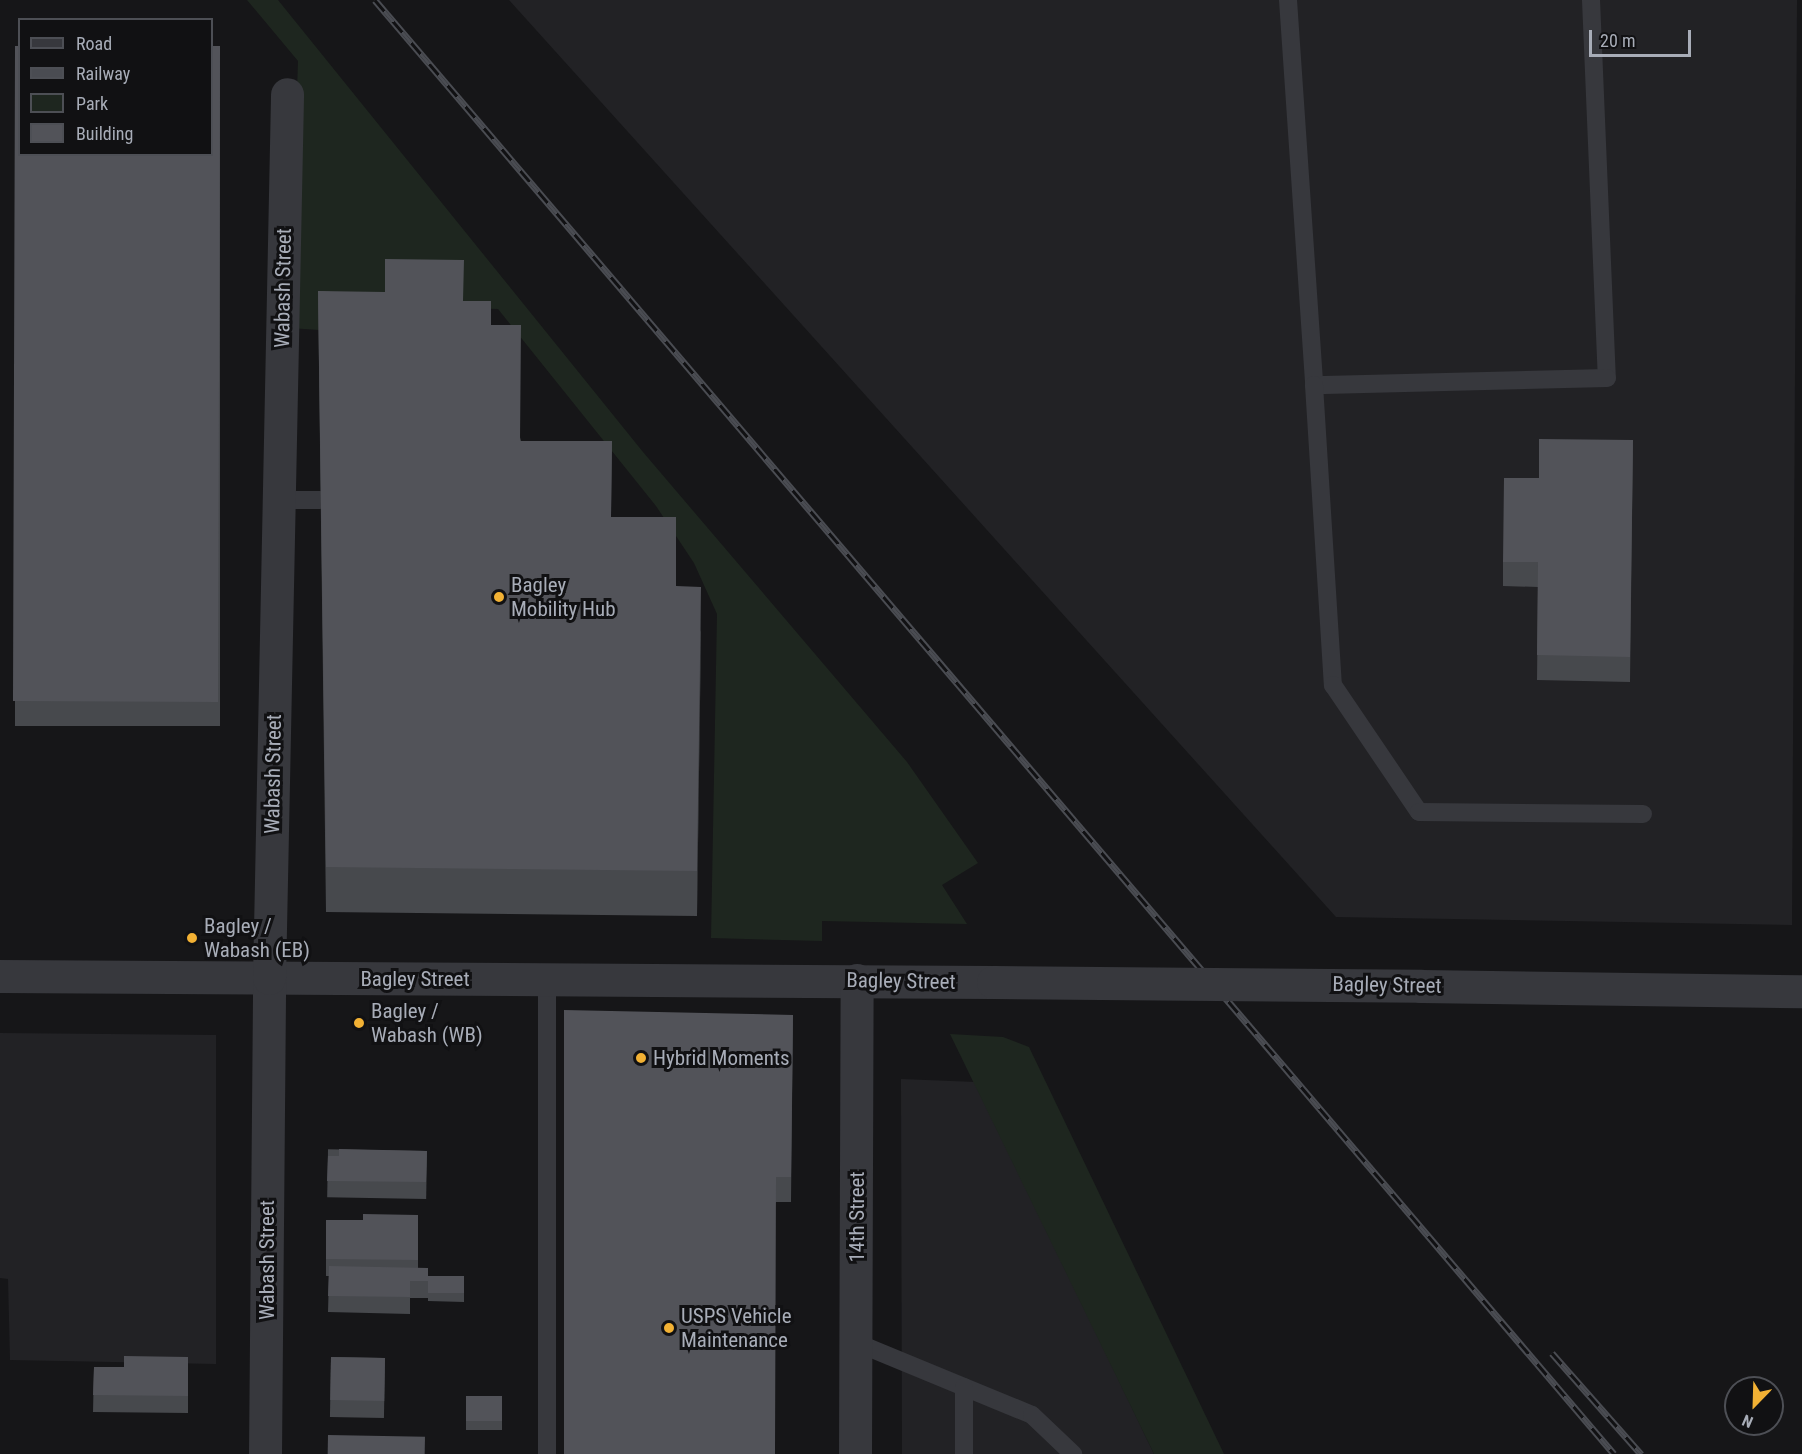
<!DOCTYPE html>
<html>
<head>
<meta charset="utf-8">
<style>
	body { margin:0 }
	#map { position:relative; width:1802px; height:1454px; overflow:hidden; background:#161618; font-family:"Roboto Condensed",sans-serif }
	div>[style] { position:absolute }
	.built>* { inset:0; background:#222225 }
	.green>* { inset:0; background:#1e261f }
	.lane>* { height:18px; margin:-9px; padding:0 9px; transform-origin:9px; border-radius:9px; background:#37383d }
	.street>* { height:33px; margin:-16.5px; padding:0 16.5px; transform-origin:16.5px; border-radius:16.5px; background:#37383d }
	.rail>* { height:7px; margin-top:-3.5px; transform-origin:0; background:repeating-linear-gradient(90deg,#111113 0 14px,#4a4c52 0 28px); box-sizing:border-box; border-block:2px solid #4a4c52 }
	.street-bridge>* { height:33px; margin:-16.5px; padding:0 16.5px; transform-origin:16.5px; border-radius:16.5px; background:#37383d }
	.wall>* { inset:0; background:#47494d; transform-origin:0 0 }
	.shaded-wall>* { inset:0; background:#2f3033 }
	.building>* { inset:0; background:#525359; transform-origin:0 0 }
	.dots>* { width:16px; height:16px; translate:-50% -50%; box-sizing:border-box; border:3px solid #111113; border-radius:50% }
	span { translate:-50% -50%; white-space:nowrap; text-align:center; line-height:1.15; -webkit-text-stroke:6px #111113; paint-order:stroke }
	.street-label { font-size:21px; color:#a8adb8 }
	.poi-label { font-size:21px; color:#a8adb8 }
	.left { translate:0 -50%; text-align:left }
	.legend { position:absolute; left:18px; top:18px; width:195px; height:138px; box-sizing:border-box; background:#111113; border:2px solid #4d4f55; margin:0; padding:8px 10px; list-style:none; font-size:18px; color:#a8adb8 }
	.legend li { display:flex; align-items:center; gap:12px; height:30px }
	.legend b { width:30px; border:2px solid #4d4f55 }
	.north { position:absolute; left:1724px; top:1376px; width:60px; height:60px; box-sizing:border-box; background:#111113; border:2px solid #4d4f55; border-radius:50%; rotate:203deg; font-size:16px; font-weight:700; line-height:24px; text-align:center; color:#a8adb8 }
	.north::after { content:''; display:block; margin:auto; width:21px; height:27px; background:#f2b134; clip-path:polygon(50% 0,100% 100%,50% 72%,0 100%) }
	.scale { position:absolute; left:1589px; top:30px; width:102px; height:27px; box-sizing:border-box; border:3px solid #a8adb8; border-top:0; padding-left:8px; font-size:18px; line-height:21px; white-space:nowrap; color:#a8adb8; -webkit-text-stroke:4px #111113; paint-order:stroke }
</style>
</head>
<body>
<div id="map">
	<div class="built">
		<div style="clip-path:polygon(509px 0,1797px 0,1792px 925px,1336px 917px)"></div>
		<div style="clip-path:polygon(0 1033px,216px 1035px,216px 1364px,10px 1360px,8px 1279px,0 1278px)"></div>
		<div style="clip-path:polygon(901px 1079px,976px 1082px,1154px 1454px,902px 1454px)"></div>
	</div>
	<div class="green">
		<div style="clip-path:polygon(247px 0,278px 0,643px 452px,907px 762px,978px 863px,942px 885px,967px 924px,822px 921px,822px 941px,711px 938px,717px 614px,694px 563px,656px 506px,498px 309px,380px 306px,380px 334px,289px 328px,298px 61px)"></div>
		<div style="clip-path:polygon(950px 1034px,1003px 1037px,1029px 1047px,1224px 1454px,1154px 1454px)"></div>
	</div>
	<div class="lane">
		<div style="left:1288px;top:0;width:386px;rotate:86.1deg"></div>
		<div style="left:1591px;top:0;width:378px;rotate:87.6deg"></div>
		<div style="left:1607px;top:378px;width:293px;rotate:178.6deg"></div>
		<div style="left:1314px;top:385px;width:301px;rotate:86.4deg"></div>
		<div style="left:1333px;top:685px;width:153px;rotate:55.9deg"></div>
		<div style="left:1419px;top:812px;width:224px;rotate:0.5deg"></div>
		<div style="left:278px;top:500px;width:42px"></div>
		<div style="left:547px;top:980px;width:474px;rotate:90deg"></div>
		<div style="left:855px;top:1342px;width:191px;rotate:22.4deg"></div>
		<div style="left:1032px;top:1415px;width:57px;rotate:43.6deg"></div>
		<div style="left:964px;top:1454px;width:67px;rotate:-90deg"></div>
	</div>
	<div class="street">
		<div style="left:0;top:976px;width:993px;rotate:0.35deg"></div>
		<div style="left:1421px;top:986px;width:381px;rotate:0.8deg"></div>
		<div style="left:265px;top:1454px;width:476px;rotate:-89.5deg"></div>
		<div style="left:269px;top:978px;width:884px;rotate:-88.83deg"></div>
		<div style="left:855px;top:1454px;width:474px;rotate:-89.8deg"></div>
	</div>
	<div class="rail">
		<div style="left:375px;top:0;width:1910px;rotate:49.56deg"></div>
		<div style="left:1552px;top:1353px;width:135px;rotate:48.6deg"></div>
	</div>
	<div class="street-bridge">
		<div style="left:993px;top:982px;width:428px;rotate:0.5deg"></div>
	</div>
	<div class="wall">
		<div style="left:15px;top:46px;width:205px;height:680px"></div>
		<div style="clip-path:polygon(318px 291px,464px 301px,491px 325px,521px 441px,612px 441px,611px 517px,676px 586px,701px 632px,697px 916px,326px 912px)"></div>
		<div style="clip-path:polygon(1633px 440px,1630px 682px,1537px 680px,1538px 587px,1503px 586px,1503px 562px,1539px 478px)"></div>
		<div style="clip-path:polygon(793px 1015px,791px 1202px,776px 1202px,564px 1454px)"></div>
		<div style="left:427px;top:1151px;width:48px;height:99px;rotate:91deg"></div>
		<div style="clip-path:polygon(418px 1215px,418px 1268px,428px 1276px,464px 1276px,464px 1302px,428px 1301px,428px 1298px,410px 1298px,410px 1314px,328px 1312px,329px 1276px,326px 1276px,326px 1220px,363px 1220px)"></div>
		<div style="clip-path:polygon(188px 1357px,188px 1413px,93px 1412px,94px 1367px,124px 1367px)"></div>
		<div style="left:331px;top:1357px;width:54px;height:60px;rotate:1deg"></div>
		<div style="left:466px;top:1396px;width:36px;height:34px"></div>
	</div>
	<div class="shaded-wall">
		<div style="clip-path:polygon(701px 587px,701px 632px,697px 916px,697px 871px)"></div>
	</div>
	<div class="building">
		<div style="clip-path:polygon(15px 46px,20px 46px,20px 154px,212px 154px,212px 46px,220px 46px,218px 702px,13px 701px)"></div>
		<div style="clip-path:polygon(385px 259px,464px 260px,463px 301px,491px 301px,491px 325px,521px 325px,520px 441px,612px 441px,611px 517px,676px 517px,676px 586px,701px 587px,697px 871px,326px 867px,318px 291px,385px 292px)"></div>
		<div style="clip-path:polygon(1539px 439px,1633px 440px,1630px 657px,1537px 655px,1538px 562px,1503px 562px,1504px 478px,1539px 478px)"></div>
		<div style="clip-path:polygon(564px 1010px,793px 1015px,791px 1177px,776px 1177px,775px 1454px,564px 1454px)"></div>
		<div style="clip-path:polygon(339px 1149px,427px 1151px,426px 1182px,327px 1181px,328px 1156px,339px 1156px)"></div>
		<div style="clip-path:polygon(363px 1214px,418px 1215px,418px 1260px,326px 1259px,326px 1220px,363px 1220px)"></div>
		<div style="clip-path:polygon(329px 1266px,428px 1268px,428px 1281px,410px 1281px,410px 1297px,328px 1296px)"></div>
		<div style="left:428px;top:1276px;width:36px;height:17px"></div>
		<div style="clip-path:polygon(124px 1356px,188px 1357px,188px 1396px,93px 1395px,94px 1367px,124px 1367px)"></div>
		<div style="left:331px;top:1357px;width:54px;height:43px;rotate:1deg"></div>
		<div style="left:466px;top:1396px;width:36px;height:25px"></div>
		<div style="left:328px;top:1435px;width:97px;height:19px;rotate:1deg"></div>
	</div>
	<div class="dots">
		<div style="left:499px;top:597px;background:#f2b134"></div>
		<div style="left:192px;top:938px;background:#f2b134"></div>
		<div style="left:359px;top:1023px;background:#f2b134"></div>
		<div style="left:641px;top:1058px;background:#f2b134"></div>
		<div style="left:669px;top:1328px;background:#f2b134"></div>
	</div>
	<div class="street-label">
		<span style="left:283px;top:288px;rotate:-89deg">Wabash Street</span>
		<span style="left:273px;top:774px;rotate:-89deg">Wabash Street</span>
		<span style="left:415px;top:979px">Bagley Street</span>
		<span style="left:901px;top:981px;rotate:1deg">Bagley Street</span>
		<span style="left:1387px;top:985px;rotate:1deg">Bagley Street</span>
		<span style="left:857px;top:1217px;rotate:-90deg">14th Street</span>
		<span style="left:267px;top:1260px;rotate:-90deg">Wabash Street</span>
	</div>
	<div class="poi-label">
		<span class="left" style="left:511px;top:597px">Bagley<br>Mobility Hub</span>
		<span class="left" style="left:204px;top:938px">Bagley /<br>Wabash (EB)</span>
		<span class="left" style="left:371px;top:1023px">Bagley /<br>Wabash (WB)</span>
		<span class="left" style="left:653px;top:1058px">Hybrid Moments</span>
		<span class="left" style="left:681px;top:1328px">USPS Vehicle<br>Maintenance</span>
	</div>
	<ul class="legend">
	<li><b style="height:8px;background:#37383d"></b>Road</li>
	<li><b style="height:8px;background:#4a4c52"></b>Railway</li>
	<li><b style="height:16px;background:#1e261f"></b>Park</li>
	<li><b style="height:16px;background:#525359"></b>Building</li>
	</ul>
	<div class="north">N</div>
	<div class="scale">20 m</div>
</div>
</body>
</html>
